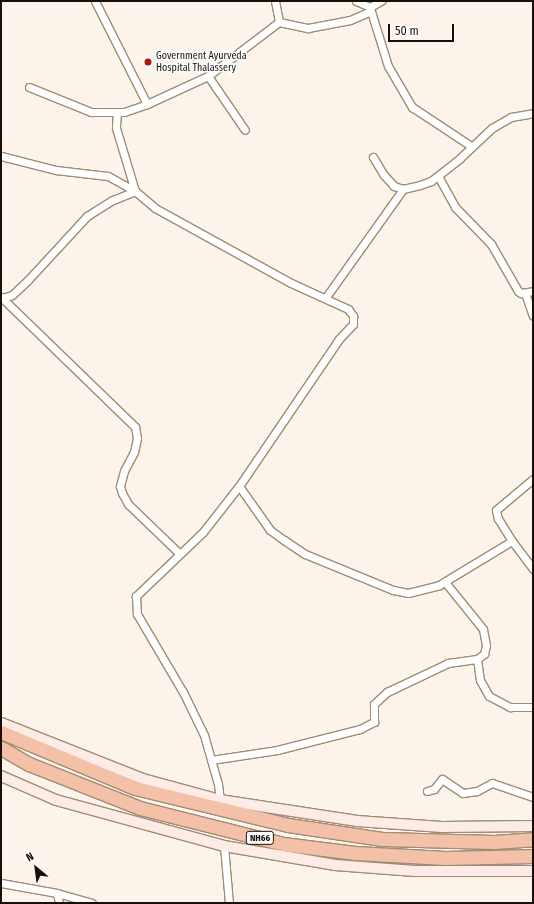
<!DOCTYPE html>
<html>
<head>
<meta charset="utf-8">
<style>
	body { margin:0 }
	#map { position:relative; width:534px; height:904px; overflow:hidden; background:#fcf4ea; font-family:"Fira Sans Condensed",sans-serif }
	div>[style] { position:absolute }
	.roads { filter:drop-shadow(1px 0 #9e8c74) drop-shadow(-1px 0 #9e8c74) drop-shadow(0 1px #9e8c74) drop-shadow(0 -1px #9e8c74) }
	.street>* { height:7px; margin:-3.5px; padding:0 3.5px; transform-origin:3.5px; border-radius:3.5px; background:#fff }
	.secondary>* { height:10px; margin:-5px; padding:0 5px; transform-origin:5px; border-radius:5px; background:#fcece5 }
	.highway>* { height:13px; margin:-6.5px; padding:0 6.5px; transform-origin:6.5px; border-radius:6.5px; background:#f4c1a8 }
	.dots>* { width:11px; height:11px; translate:-50% -50%; box-sizing:border-box; border:2px solid #fff; border-radius:50% }
	span { translate:-50% -50%; white-space:nowrap; text-align:center; line-height:1.15; -webkit-text-stroke:3px #fff; paint-order:stroke }
	.shield-label span { padding:1px 3px; background:#fff; border:1px solid; border-radius:3px; -webkit-text-stroke-width:0 }
	.shield-label { font-size:9px; color:#171008; font-weight:700 }
	.poi-label { font-size:10px; color:#171008 }
	.left { translate:0 -50%; text-align:left }
	.frame { position:absolute; inset:0; border:2px solid #171008; pointer-events:none }
	.north { position:absolute; left:16px; top:848px; width:40px; height:40px; -webkit-text-stroke:3px #fff; paint-order:stroke; rotate:331deg; font-size:11px; font-weight:700; line-height:16px; text-align:center; color:#171008 }
	.north::after { content:''; display:block; margin:auto; width:14px; height:18px; background:#171008; clip-path:polygon(50% 0,100% 100%,50% 72%,0 100%) }
	.scale { position:absolute; left:388px; top:24px; width:66px; height:18px; box-sizing:border-box; border:2px solid #171008; border-top:0; padding-left:5px; font-size:12px; line-height:14px; white-space:nowrap; color:#171008; -webkit-text-stroke:3px #fff; paint-order:stroke }
</style>
</head>
<body>
<div id="map">
	<div class="roads">
		<div class="street">
			<div style="left:275px;top:1px;width:21px;rotate:79deg"></div>
			<div style="left:356px;top:1px;width:15px;rotate:23deg"></div>
			<div style="left:370px;top:7px;width:13px;rotate:-29deg"></div>
			<div style="left:370px;top:8px;width:61px;rotate:72.8deg"></div>
			<div style="left:388px;top:66px;width:48px;rotate:59.7deg"></div>
			<div style="left:412px;top:107px;width:71px;rotate:33.5deg"></div>
			<div style="left:208px;top:76px;width:65px;rotate:55.6deg"></div>
			<div style="left:29px;top:87px;width:67px;rotate:22deg"></div>
			<div style="left:91px;top:112px;width:33px"></div>
			<div style="left:124px;top:112px;width:24px;rotate:-19deg"></div>
			<div style="left:147px;top:104px;width:115px;rotate:-116.8deg"></div>
			<div style="left:147px;top:104px;width:67px;rotate:-24.7deg"></div>
			<div style="left:208px;top:76px;width:89px;rotate:-37.3deg"></div>
			<div style="left:279px;top:22px;width:30px;rotate:12deg"></div>
			<div style="left:308px;top:28px;width:43px;rotate:-10.8deg"></div>
			<div style="left:350px;top:20px;width:21px;rotate:-23deg"></div>
			<div style="left:117px;top:112px;width:16px;rotate:94deg"></div>
			<div style="left:116px;top:128px;width:66px;rotate:73.2deg"></div>
			<div style="left:1px;top:156px;width:57px;rotate:14.3deg"></div>
			<div style="left:56px;top:170px;width:52px;rotate:6.6deg"></div>
			<div style="left:108px;top:176px;width:31px;rotate:29deg"></div>
			<div style="left:135px;top:191px;width:26px;rotate:40deg"></div>
			<div style="left:155px;top:208px;width:155px;rotate:28.9deg"></div>
			<div style="left:291px;top:283px;width:63px;rotate:24.5deg"></div>
			<div style="left:348px;top:309px;width:9px;rotate:54deg"></div>
			<div style="left:353px;top:316px;width:8px;rotate:90deg"></div>
			<div style="left:353px;top:324px;width:21px;rotate:133deg"></div>
			<div style="left:339px;top:339px;width:178px;rotate:124.2deg"></div>
			<div style="left:239px;top:486px;width:58px;rotate:128deg"></div>
			<div style="left:203px;top:532px;width:93px;rotate:136.3deg"></div>
			<div style="left:136px;top:596px;width:18px;rotate:87deg"></div>
			<div style="left:137px;top:614px;width:91px;rotate:59.5deg"></div>
			<div style="left:183px;top:692px;width:48px;rotate:64deg"></div>
			<div style="left:204px;top:735px;width:51px;rotate:74.1deg"></div>
			<div style="left:218px;top:784px;width:16px;rotate:83deg"></div>
			<div style="left:373px;top:157px;width:21px;rotate:59deg"></div>
			<div style="left:384px;top:175px;width:15px;rotate:48deg"></div>
			<div style="left:394px;top:186px;width:9px;rotate:18deg"></div>
			<div style="left:403px;top:189px;width:17px;rotate:-13deg"></div>
			<div style="left:420px;top:185px;width:12px;rotate:-20deg"></div>
			<div style="left:431px;top:181px;width:37px;rotate:-38deg"></div>
			<div style="left:460px;top:158px;width:44px;rotate:-43.2deg"></div>
			<div style="left:492px;top:128px;width:22px;rotate:-30deg"></div>
			<div style="left:511px;top:117px;width:22px;rotate:-10deg"></div>
			<div style="left:438px;top:176px;width:35px;rotate:61deg"></div>
			<div style="left:455px;top:207px;width:52px;rotate:45.8deg"></div>
			<div style="left:491px;top:244px;width:54px;rotate:60.1deg"></div>
			<div style="left:518px;top:291px;width:4px;rotate:34deg"></div>
			<div style="left:521px;top:293px;width:12px;rotate:-9deg"></div>
			<div style="left:525px;top:293px;width:24px;rotate:71deg"></div>
			<div style="left:1px;top:297px;width:187px;rotate:44.1deg"></div>
			<div style="left:135px;top:427px;width:11px;rotate:80deg"></div>
			<div style="left:137px;top:438px;width:14px;rotate:102deg"></div>
			<div style="left:134px;top:452px;width:21px;rotate:118deg"></div>
			<div style="left:124px;top:471px;width:16px;rotate:105deg"></div>
			<div style="left:120px;top:486px;width:7px;rotate:74deg"></div>
			<div style="left:122px;top:493px;width:13px;rotate:61deg"></div>
			<div style="left:128px;top:504px;width:72px;rotate:43.9deg"></div>
			<div style="left:326px;top:297px;width:133px;rotate:-54.5deg"></div>
			<div style="left:2px;top:298px;width:10px;rotate:-17deg"></div>
			<div style="left:12px;top:295px;width:21px;rotate:-43deg"></div>
			<div style="left:27px;top:281px;width:88px;rotate:-47.3deg"></div>
			<div style="left:87px;top:216px;width:31px;rotate:-32deg"></div>
			<div style="left:113px;top:200px;width:24px;rotate:-22deg"></div>
			<div style="left:239px;top:486px;width:54px;rotate:54.8deg"></div>
			<div style="left:270px;top:530px;width:17px;rotate:36deg"></div>
			<div style="left:284px;top:540px;width:25px;rotate:34deg"></div>
			<div style="left:305px;top:554px;width:95px;rotate:22.2deg"></div>
			<div style="left:393px;top:590px;width:15px;rotate:11deg"></div>
			<div style="left:408px;top:593px;width:32px;rotate:-14deg"></div>
			<div style="left:439px;top:585px;width:85px;rotate:-31.1deg"></div>
			<div style="left:512px;top:541px;width:35px;rotate:53deg"></div>
			<div style="left:512px;top:541px;width:26px;rotate:-122deg"></div>
			<div style="left:498px;top:519px;width:9px;rotate:-103deg"></div>
			<div style="left:496px;top:510px;width:48px;rotate:-40deg"></div>
			<div style="left:477px;top:659px;width:21px;rotate:82deg"></div>
			<div style="left:480px;top:680px;width:18px;rotate:61deg"></div>
			<div style="left:489px;top:696px;width:24px;rotate:28deg"></div>
			<div style="left:510px;top:707px;width:23px"></div>
			<div style="left:211px;top:760px;width:67px;rotate:-8.6deg"></div>
			<div style="left:277px;top:750px;width:86px;rotate:-14.2deg"></div>
			<div style="left:360px;top:729px;width:16px;rotate:-27deg"></div>
			<div style="left:374px;top:722px;width:18px;rotate:-90deg"></div>
			<div style="left:374px;top:704px;width:18px;rotate:-43deg"></div>
			<div style="left:387px;top:692px;width:68px;rotate:-25.4deg"></div>
			<div style="left:448px;top:663px;width:29px;rotate:-8deg"></div>
			<div style="left:477px;top:659px;width:9px;rotate:-36deg"></div>
			<div style="left:484px;top:654px;width:9px;rotate:-77deg"></div>
			<div style="left:486px;top:645px;width:16px;rotate:-101deg"></div>
			<div style="left:483px;top:629px;width:60px;rotate:-129deg"></div>
			<div style="left:427px;top:791px;width:7px;rotate:-16deg"></div>
			<div style="left:434px;top:789px;width:13px;rotate:-51deg"></div>
			<div style="left:442px;top:779px;width:25px;rotate:34deg"></div>
			<div style="left:463px;top:793px;width:14px;rotate:-8deg"></div>
			<div style="left:477px;top:791px;width:17px;rotate:-28deg"></div>
			<div style="left:492px;top:783px;width:43px;rotate:18.9deg"></div>
			<div style="left:224px;top:846px;width:57px;rotate:85deg"></div>
			<div style="left:1px;top:883px;width:57px;rotate:10.1deg"></div>
			<div style="left:57px;top:893px;width:36px;rotate:16deg"></div>
			<div style="left:57px;top:893px;width:10px;rotate:79deg"></div>
		</div>
		<div class="secondary">
			<div style="left:1px;top:723px;width:153px;rotate:21.5deg"></div>
			<div style="left:143px;top:779px;width:80px;rotate:15.3deg"></div>
			<div style="left:220px;top:800px;width:139px;rotate:8.7deg"></div>
			<div style="left:357px;top:821px;width:85px;rotate:4deg"></div>
			<div style="left:442px;top:827px;width:91px;rotate:-0.6deg"></div>
			<div style="left:1px;top:776px;width:60px;rotate:23.6deg"></div>
			<div style="left:56px;top:800px;width:174px;rotate:15.3deg"></div>
			<div style="left:224px;top:846px;width:113px;rotate:9.7deg"></div>
			<div style="left:335px;top:865px;width:80px;rotate:4.3deg"></div>
			<div style="left:415px;top:871px;width:118px"></div>
		</div>
		<div class="highway">
			<div style="left:1px;top:732px;width:145px;rotate:22.7deg"></div>
			<div style="left:135px;top:788px;width:157px;rotate:13.6deg"></div>
			<div style="left:288px;top:825px;width:95px;rotate:8.5deg"></div>
			<div style="left:382px;top:839px;width:112px;rotate:1.5deg"></div>
			<div style="left:494px;top:842px;width:39px;rotate:-4deg"></div>
			<div style="left:1px;top:748px;width:32px;rotate:30deg"></div>
			<div style="left:29px;top:764px;width:119px;rotate:21.6deg"></div>
			<div style="left:140px;top:808px;width:147px;rotate:14.1deg"></div>
			<div style="left:283px;top:844px;width:73px;rotate:7.1deg"></div>
			<div style="left:355px;top:853px;width:90px;rotate:3.2deg"></div>
			<div style="left:445px;top:858px;width:88px;rotate:-1.3deg"></div>
		</div>
	</div>
	<div class="dots">
		<div style="left:148px;top:62px;background:#a91905"></div>
	</div>
	<div class="shield-label">
		<span style="left:260px;top:838px">NH66</span>
	</div>
	<div class="poi-label">
		<span class="left" style="left:156px;top:62px">Government Ayurveda<br>Hospital Thalassery</span>
	</div>
	<div class="frame"></div>
	<div class="north">N</div>
	<div class="scale">50 m</div>
</div>
</body>
</html>
